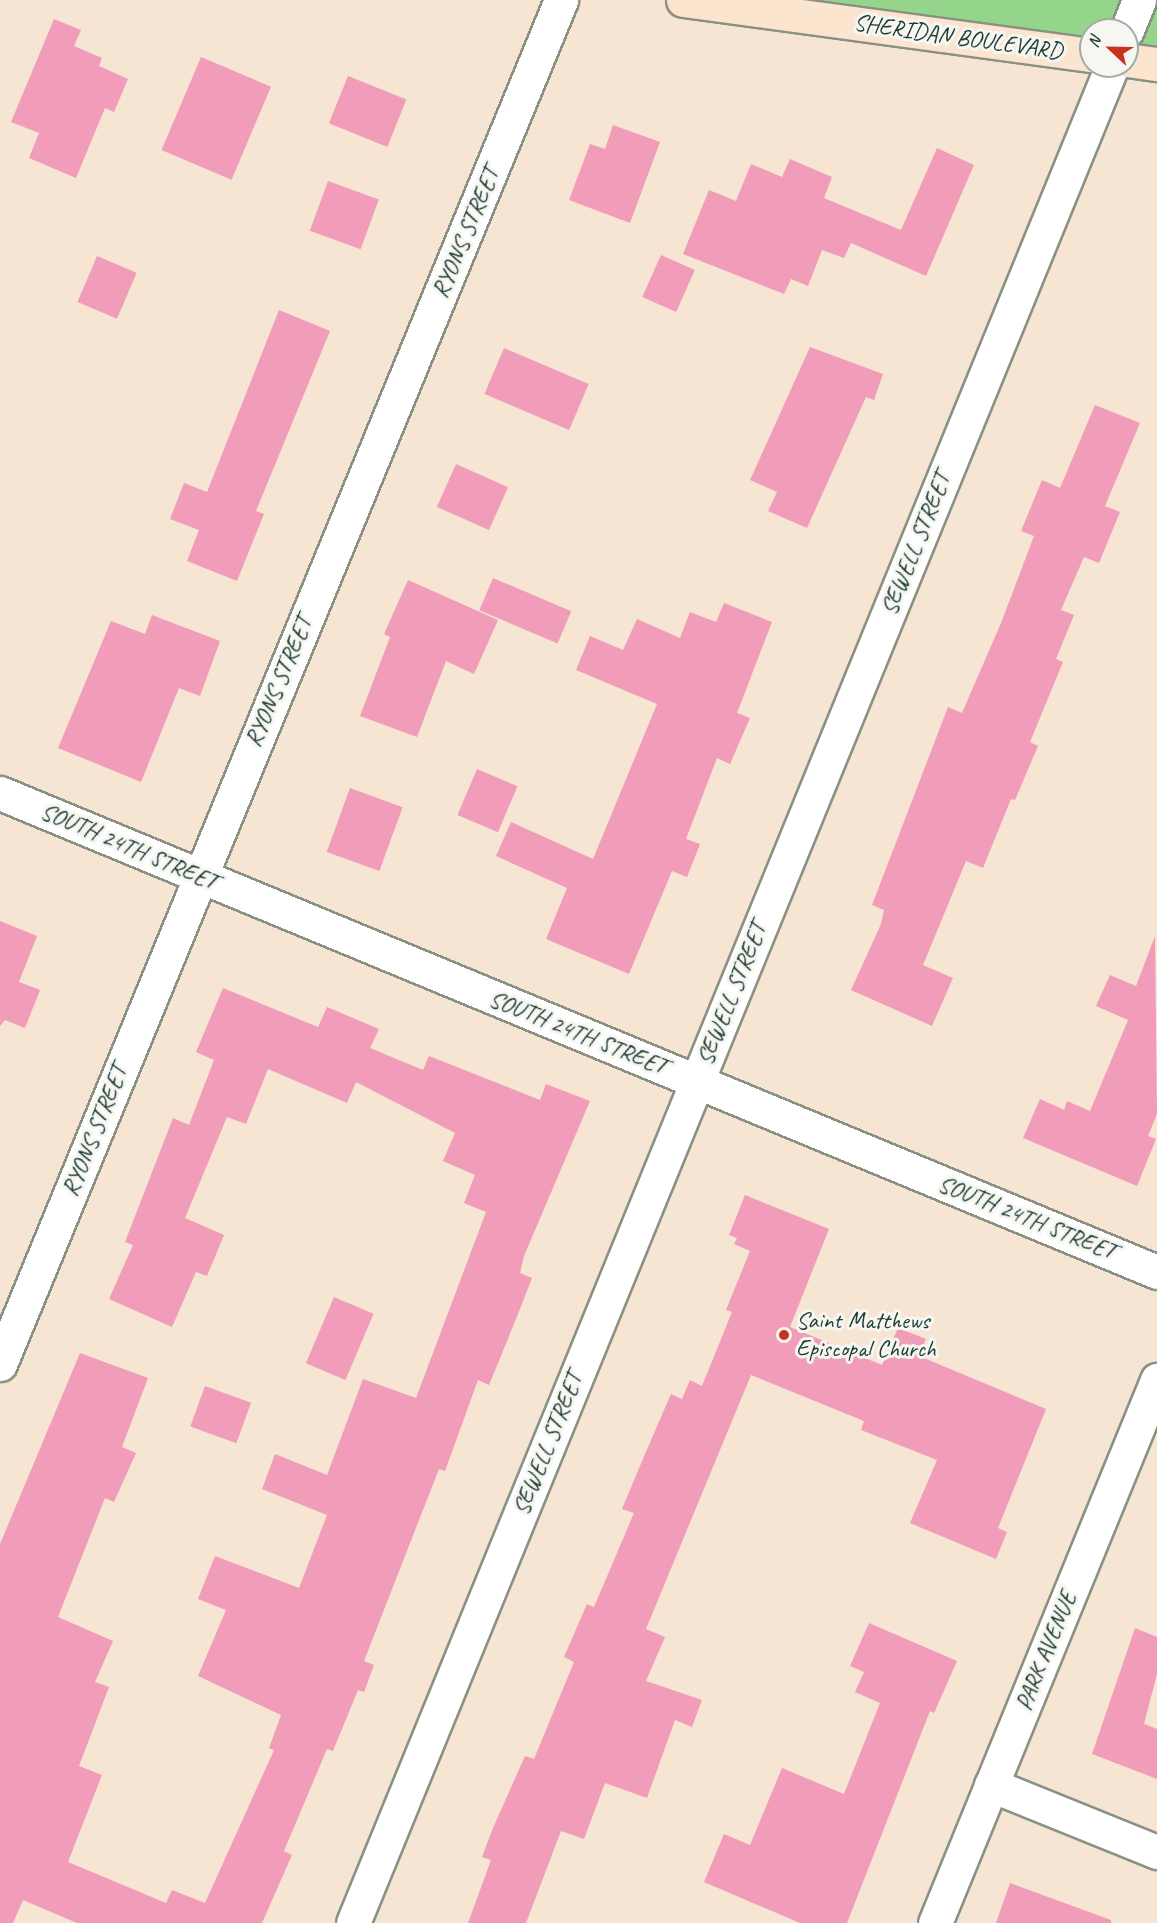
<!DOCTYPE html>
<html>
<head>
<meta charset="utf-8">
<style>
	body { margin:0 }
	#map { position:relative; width:1157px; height:1923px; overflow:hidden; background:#f5e5d2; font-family:Caveat,sans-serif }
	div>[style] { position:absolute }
	.green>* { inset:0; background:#95d48b }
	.building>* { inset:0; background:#f19cb9; transform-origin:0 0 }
	.roads { filter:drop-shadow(2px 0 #8a9183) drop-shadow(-2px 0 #8a9183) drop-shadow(0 2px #8a9183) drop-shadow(0 -2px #8a9183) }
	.street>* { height:33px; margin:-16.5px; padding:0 16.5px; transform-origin:16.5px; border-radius:16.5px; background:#fff }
	.secondary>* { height:33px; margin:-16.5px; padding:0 16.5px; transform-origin:16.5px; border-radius:16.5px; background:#fce5cf }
	.dots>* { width:16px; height:16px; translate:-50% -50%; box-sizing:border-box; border:3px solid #f6f6f2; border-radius:50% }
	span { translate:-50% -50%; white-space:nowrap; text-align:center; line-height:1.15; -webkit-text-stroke:6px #f6f6f2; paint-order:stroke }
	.street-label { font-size:24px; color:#1f3d34 }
	.poi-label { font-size:24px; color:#1f3d34 }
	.left { translate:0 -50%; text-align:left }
	.north { position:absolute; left:1079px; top:18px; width:60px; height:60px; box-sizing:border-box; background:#f6f6f2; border:2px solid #a0aca6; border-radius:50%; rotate:292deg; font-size:16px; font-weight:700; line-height:24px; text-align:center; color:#1f3d34 }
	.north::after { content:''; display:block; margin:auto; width:21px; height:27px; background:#c8321e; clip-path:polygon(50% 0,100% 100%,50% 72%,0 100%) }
</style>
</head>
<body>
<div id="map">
	<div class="green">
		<div style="clip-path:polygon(683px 0,1157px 0,1157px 64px,1127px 60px,1127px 30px,1091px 30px,1091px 55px)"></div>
	</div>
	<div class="building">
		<div style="clip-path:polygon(54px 19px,81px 30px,74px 46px,102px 58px,99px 66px,128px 79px,114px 112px,105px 108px,76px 178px,29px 158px,39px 133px,11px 122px)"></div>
		<div style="left:201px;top:57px;width:76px;height:101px;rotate:23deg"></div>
		<div style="left:348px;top:76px;width:63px;height:51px;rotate:22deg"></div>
		<div style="clip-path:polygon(613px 125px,660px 142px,630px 223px,569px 200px,590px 144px,605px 149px)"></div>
		<div style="clip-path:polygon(937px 148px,974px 165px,926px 276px,851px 243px,844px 258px,822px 250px,808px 286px,791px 279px,784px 294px,683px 254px,709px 190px,736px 201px,751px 164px,782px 177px,790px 159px,832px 177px,824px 198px,901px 230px)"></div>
		<div style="left:328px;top:181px;width:54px;height:53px;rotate:20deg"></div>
		<div style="left:661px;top:255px;width:37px;height:46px;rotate:24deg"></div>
		<div style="left:97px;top:256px;width:43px;height:50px;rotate:23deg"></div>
		<div style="clip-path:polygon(279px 310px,330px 331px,256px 511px,264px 514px,237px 581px,187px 561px,199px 530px,170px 519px,184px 483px,207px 492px)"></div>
		<div style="clip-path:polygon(810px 347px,883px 374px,874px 400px,866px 397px,807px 528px,768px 511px,777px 492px,750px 480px)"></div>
		<div style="left:504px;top:348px;width:92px;height:50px;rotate:23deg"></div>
		<div style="clip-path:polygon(1095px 405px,1140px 423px,1105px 506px,1120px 512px,1099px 563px,1084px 557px,1061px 610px,1074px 615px,1056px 659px,1063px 662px,1030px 742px,1038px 746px,1015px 800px,1011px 799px,983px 868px,966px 861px,923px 965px,953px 978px,932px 1026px,851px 990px,881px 924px,884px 910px,872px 905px,948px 707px,962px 713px,1001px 623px,1034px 536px,1021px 531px,1042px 480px,1060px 488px)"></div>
		<div style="left:456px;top:464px;width:57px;height:47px;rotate:24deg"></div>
		<div style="left:493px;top:578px;width:85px;height:35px;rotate:23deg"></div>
		<div style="clip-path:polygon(408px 580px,498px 620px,474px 674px,446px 661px,417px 737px,360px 716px,390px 637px,384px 634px)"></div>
		<div style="clip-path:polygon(724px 603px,772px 622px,737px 713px,750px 718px,730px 764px,717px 758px,686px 839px,700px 844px,687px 877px,672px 871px,629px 974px,546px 939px,567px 888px,496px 856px,511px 822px,593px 859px,657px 704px,576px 670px,590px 636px,623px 650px,637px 619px,680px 638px,690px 612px,716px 622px)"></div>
		<div style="clip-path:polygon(152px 615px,220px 641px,200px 696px,179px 688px,141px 782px,58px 748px,111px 621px,145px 634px)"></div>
		<div style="left:477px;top:769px;width:44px;height:50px;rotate:23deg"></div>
		<div style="left:350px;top:788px;width:56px;height:68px;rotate:20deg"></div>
		<div style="clip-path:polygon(0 921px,37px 936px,19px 982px,40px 990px,25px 1028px,5px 1020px,0 1026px)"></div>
		<div style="clip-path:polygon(1155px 936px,1157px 1114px,1148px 1136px,1156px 1139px,1137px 1186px,1023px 1138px,1040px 1099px,1064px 1110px,1067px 1101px,1090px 1111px,1128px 1020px,1096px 1006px,1110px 975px,1136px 986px)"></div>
		<div style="clip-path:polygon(223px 988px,318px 1027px,327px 1007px,379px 1029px,370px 1048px,423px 1070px,429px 1056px,540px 1100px,546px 1084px,590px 1101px,524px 1256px,520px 1273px,532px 1278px,516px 1319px,489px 1385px,478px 1380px,445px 1471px,439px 1469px,364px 1661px,374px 1665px,364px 1692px,358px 1690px,333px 1751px,327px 1749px,284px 1851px,292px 1855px,262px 1923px,77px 1923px,23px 1900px,13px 1923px,0 1923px,0 1544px,80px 1353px,148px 1378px,122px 1447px,136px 1453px,114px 1502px,105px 1498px,58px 1617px,113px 1641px,95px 1682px,109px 1687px,79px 1766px,102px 1775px,68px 1862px,166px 1903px,172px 1890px,205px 1903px,274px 1750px,269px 1748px,281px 1715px,198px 1676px,226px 1610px,198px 1599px,215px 1556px,299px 1588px,327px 1515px,262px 1489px,275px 1454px,327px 1475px,363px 1379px,416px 1398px,486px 1212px,464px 1203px,475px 1175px,443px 1161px,455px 1133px,356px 1082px,347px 1103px,268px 1069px,246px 1124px,227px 1117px,185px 1218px,224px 1235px,207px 1276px,196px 1272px,172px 1327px,109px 1299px,133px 1245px,125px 1242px,173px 1118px,189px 1125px,214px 1060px,196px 1052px)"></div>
		<div style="clip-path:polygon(745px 1195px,829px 1229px,790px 1327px,882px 1365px,898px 1328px,926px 1339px,919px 1356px,1046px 1409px,998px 1528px,1007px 1532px,996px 1559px,910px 1523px,937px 1460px,861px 1430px,864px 1421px,751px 1375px,646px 1629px,665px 1637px,646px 1681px,702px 1700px,692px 1727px,675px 1720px,647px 1798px,605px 1783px,584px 1839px,561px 1831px,526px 1923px,468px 1923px,491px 1860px,482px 1857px,493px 1828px,525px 1756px,534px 1759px,574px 1662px,564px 1657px,587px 1604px,594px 1607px,634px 1513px,622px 1509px,645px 1454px,671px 1394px,682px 1399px,690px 1380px,702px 1386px,732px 1312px,726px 1310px,750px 1251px,734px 1244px,737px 1238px,729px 1235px)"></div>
		<div style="left:334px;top:1297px;width:43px;height:72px;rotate:23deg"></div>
		<div style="left:205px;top:1386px;width:49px;height:43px;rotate:20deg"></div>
		<div style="clip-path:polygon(869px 1623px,957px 1661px,934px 1713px,930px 1711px,847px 1923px,800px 1923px,704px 1882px,724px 1834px,750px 1845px,782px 1768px,844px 1794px,880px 1703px,855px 1692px,864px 1672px,850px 1666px)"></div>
		<div style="clip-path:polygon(1135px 1628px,1157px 1637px,1157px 1674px,1144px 1724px,1157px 1729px,1157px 1779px,1092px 1754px)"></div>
		<div style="clip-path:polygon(1010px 1883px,1111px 1920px,1111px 1923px,996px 1923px)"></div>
	</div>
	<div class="roads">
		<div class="street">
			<div style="left:1127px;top:30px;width:32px;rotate:-68deg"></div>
			<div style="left:0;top:793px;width:1252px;rotate:22.49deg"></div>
			<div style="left:0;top:1364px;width:1475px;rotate:-67.64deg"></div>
			<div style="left:991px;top:1785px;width:179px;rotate:22deg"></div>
			<div style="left:353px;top:1923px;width:2006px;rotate:-67.77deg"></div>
			<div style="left:935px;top:1923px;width:587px;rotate:-67.76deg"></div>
		</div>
		<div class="secondary">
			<div style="left:683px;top:0;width:412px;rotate:7.7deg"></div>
			<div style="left:1127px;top:60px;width:30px;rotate:8deg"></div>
		</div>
	</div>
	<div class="dots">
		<div style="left:784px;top:1335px;background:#c8321e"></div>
	</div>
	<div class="street-label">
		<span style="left:958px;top:37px;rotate:8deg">SHERIDAN BOULEVARD</span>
		<span style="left:466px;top:233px;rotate:-67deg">RYONS STREET</span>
		<span style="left:916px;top:544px;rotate:-68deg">SEWELL STREET</span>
		<span style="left:279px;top:682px;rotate:-67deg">RYONS STREET</span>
		<span style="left:129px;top:847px;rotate:23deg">SOUTH 24TH STREET</span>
		<span style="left:732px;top:994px;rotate:-68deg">SEWELL STREET</span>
		<span style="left:578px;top:1033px;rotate:22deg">SOUTH 24TH STREET</span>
		<span style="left:95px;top:1131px;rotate:-68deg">RYONS STREET</span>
		<span style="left:1027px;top:1218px;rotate:22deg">SOUTH 24TH STREET</span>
		<span style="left:548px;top:1444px;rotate:-68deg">SEWELL STREET</span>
		<span style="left:1046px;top:1651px;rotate:-68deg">PARK AVENUE</span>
	</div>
	<div class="poi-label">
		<span class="left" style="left:796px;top:1335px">Saint Matthews<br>Episcopal Church</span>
	</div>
	<div class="north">N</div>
</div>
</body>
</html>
